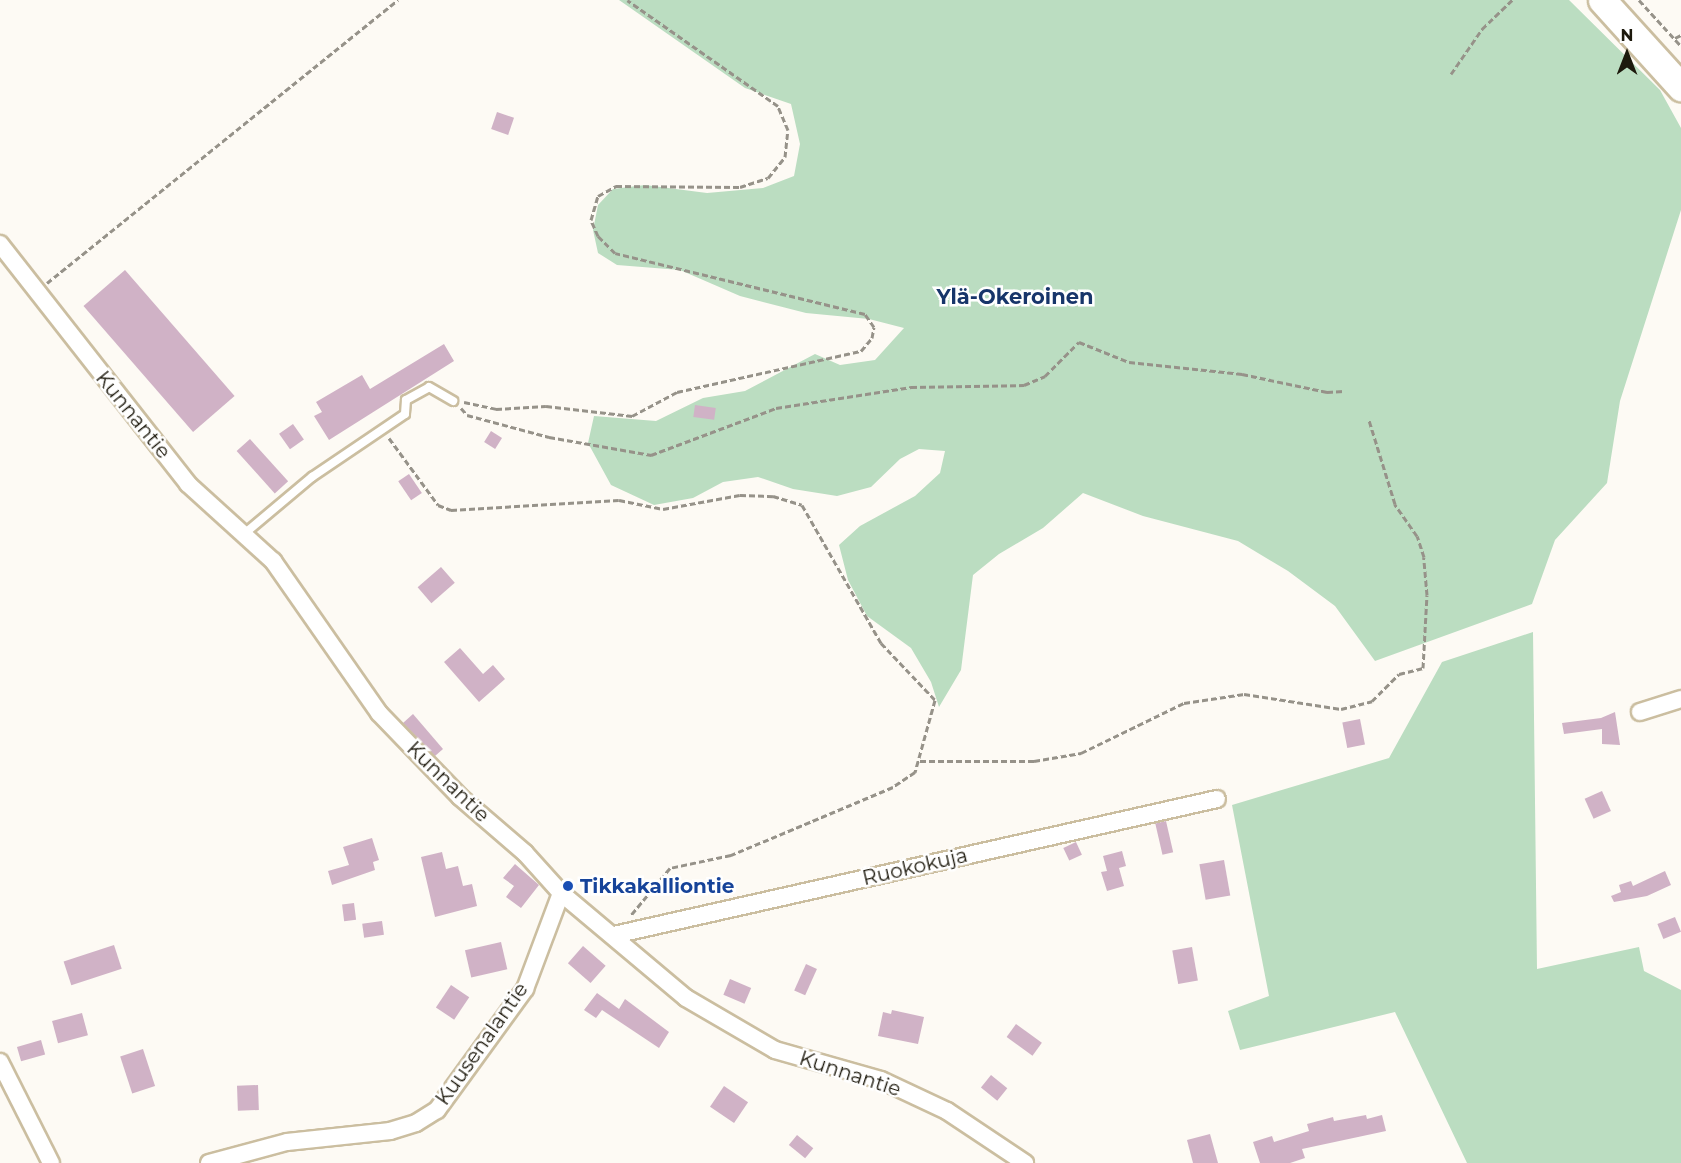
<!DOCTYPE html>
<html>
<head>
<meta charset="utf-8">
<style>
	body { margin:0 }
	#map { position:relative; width:1681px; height:1163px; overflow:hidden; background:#fdfaf4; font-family:Montserrat,sans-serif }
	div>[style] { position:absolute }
	.green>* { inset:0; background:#bbddc1 }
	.building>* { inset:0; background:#d0b2c6; transform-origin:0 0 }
	.path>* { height:3px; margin-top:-1.5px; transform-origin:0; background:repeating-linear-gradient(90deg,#969289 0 6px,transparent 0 9px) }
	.roads { filter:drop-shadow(2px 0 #cbbea0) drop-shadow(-2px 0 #cbbea0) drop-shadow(0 2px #cbbea0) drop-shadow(0 -2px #cbbea0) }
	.service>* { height:8px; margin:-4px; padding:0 4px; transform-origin:4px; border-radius:4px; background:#fff }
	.minor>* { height:16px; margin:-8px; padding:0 8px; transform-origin:8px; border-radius:8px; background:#fff }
	.primary>* { height:27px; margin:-13.5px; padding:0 13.5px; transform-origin:13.5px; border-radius:13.5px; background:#fff }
	.dots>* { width:16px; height:16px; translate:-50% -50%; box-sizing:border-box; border:3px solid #fff; border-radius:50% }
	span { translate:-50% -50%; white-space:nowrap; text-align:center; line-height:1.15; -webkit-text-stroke:5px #fff; paint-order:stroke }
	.street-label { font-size:20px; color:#1d190d }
	.transit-label { font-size:20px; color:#164399; font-weight:700 }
	.left { translate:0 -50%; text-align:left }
	.neighbourhood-label { font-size:21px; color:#17356a; font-weight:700 }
	.north { position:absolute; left:1597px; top:24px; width:60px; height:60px; -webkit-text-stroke:4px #fff; paint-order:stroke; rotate:0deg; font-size:16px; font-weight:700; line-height:24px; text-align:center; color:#1d190d }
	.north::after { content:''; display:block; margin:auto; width:21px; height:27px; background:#1d190d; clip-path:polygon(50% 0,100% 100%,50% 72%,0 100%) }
</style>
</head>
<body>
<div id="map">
	<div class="green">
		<div style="clip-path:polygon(619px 0,1569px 0,1660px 90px,1681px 128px,1681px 210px,1620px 401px,1607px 483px,1555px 540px,1532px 604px,1375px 661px,1335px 606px,1288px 571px,1238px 541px,1143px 516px,1083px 493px,1043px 528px,999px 554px,973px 575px,961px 670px,939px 707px,931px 682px,911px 648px,867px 616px,848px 580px,839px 545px,860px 526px,915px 496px,940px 473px,945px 451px,919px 449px,900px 459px,871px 487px,837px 496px,793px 489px,758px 477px,723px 482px,693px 498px,654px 505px,611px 485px,588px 443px,594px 416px,656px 421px,703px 398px,745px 391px,815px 354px,840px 365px,875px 360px,904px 328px,869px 319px,806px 313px,740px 296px,680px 270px,617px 265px,598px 253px,593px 230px,598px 205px,613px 189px,645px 185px,707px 193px,763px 188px,794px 176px,800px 144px,791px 104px,745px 88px)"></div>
		<div style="clip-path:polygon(1533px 632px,1537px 969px,1639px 947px,1644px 971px,1681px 990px,1681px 1163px,1467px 1163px,1395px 1012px,1240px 1050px,1228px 1011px,1269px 996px,1232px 805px,1389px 758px,1442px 662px)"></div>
	</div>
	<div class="building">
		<div style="left:497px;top:112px;width:18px;height:18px;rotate:19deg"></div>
		<div style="left:125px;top:270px;width:167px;height:55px;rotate:49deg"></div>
		<div style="clip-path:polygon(444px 344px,454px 361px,329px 440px,314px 416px,322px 412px,316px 402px,362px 375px,370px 389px)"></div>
		<div style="left:695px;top:405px;width:21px;height:12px;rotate:8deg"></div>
		<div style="left:293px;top:424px;width:19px;height:17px;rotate:55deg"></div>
		<div style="left:491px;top:431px;width:13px;height:13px;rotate:32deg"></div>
		<div style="left:250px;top:439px;width:57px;height:18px;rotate:48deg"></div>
		<div style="left:409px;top:474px;width:23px;height:13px;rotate:56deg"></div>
		<div style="left:441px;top:567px;width:21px;height:31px;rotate:49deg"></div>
		<div style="clip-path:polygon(460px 648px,483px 674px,493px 665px,505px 679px,479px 702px,444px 662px)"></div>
		<div style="clip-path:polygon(1615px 712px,1620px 745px,1602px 744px,1602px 729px,1564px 734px,1562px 723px,1601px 718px)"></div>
		<div style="clip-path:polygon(413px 714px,443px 749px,435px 756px,403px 723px)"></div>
		<div style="left:1360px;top:719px;width:26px;height:18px;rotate:79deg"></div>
		<div style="left:1602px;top:791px;width:22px;height:19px;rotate:66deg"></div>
		<div style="left:1166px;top:821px;width:32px;height:11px;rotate:77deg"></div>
		<div style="clip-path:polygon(372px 838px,379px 860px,373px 862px,375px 870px,332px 885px,328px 871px,349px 865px,343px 847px)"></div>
		<div style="left:1076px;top:842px;width:14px;height:14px;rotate:65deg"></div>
		<div style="clip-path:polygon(1122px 851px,1126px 866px,1119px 868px,1124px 886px,1107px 891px,1101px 872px,1107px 871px,1103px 856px)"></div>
		<div style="clip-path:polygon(442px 852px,446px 869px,458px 866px,463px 886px,472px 884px,477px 906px,435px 917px,421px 857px)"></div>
		<div style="left:1224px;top:860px;width:36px;height:25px;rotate:80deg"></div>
		<div style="clip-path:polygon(515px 864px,539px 885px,521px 908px,506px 897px,514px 886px,503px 878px)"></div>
		<div style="clip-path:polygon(1665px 871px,1671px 885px,1647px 896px,1614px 902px,1611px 896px,1621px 892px,1619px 885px,1631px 881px,1633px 886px)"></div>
		<div style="left:354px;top:903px;width:17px;height:12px;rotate:83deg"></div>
		<div style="left:1675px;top:917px;width:16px;height:19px;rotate:68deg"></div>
		<div style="left:382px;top:921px;width:14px;height:20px;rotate:82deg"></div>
		<div style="left:501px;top:942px;width:28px;height:37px;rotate:77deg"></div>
		<div style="left:114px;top:945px;width:25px;height:53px;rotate:72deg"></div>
		<div style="left:583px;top:946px;width:30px;height:23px;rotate:41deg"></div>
		<div style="left:1192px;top:947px;width:34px;height:20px;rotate:80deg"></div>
		<div style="left:806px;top:964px;width:12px;height:29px;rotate:24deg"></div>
		<div style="left:730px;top:979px;width:23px;height:17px;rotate:23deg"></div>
		<div style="left:451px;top:985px;width:22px;height:27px;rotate:34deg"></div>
		<div style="clip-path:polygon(597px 993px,619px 1009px,625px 999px,669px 1032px,659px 1048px,602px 1010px,596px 1018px,584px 1010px)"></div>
		<div style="clip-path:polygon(892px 1010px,924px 1017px,918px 1044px,878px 1036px,883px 1012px,891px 1014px)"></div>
		<div style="left:82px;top:1013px;width:23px;height:31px;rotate:75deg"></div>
		<div style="left:1016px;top:1024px;width:32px;height:16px;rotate:36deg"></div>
		<div style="left:41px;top:1040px;width:15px;height:25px;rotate:74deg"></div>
		<div style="left:143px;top:1049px;width:39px;height:24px;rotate:72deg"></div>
		<div style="left:991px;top:1075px;width:21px;height:16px;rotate:39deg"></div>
		<div style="left:258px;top:1085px;width:25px;height:21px;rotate:88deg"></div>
		<div style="left:724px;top:1086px;width:29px;height:25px;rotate:34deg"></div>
		<div style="clip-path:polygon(1366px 1115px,1367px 1119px,1382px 1115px,1386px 1131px,1302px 1149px,1305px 1158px,1290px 1163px,1260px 1163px,1253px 1142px,1272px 1136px,1274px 1142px,1309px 1131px,1307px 1124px,1333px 1117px,1334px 1121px)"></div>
		<div style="clip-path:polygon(1210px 1134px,1218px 1163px,1193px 1163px,1187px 1140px)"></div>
		<div style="left:797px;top:1135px;width:21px;height:13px;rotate:39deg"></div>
	</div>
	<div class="path">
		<div style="left:1639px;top:0;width:62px;rotate:47.6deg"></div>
		<div style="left:1675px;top:38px;width:7px;rotate:-27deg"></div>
		<div style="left:1451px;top:74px;width:55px;rotate:-55.4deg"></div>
		<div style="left:1482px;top:29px;width:42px;rotate:-44deg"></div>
		<div style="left:47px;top:283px;width:451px;rotate:-38.9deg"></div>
		<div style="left:464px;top:402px;width:33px;rotate:12deg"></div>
		<div style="left:496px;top:409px;width:50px;rotate:-3.4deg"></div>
		<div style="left:546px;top:406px;width:87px;rotate:6.6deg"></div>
		<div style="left:632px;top:416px;width:51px;rotate:-28.1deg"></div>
		<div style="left:677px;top:392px;width:189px;rotate:-12.6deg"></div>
		<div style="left:861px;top:351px;width:17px;rotate:-50deg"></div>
		<div style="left:872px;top:338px;width:11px;rotate:-80deg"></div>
		<div style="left:874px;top:327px;width:16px;rotate:-125deg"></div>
		<div style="left:865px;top:314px;width:257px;rotate:-166.3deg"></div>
		<div style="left:615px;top:253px;width:24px;rotate:-135deg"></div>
		<div style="left:598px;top:236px;width:17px;rotate:-114deg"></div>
		<div style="left:591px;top:220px;width:25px;rotate:-74deg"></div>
		<div style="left:598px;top:196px;width:21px;rotate:-29deg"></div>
		<div style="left:616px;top:186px;width:124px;rotate:0.5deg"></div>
		<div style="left:740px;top:187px;width:29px;rotate:-18deg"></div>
		<div style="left:768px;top:178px;width:27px;rotate:-51deg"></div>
		<div style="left:785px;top:157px;width:27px;rotate:-84deg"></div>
		<div style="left:788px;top:130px;width:26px;rotate:-113deg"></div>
		<div style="left:778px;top:106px;width:184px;rotate:-144.9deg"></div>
		<div style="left:461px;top:408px;width:9px;rotate:49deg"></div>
		<div style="left:467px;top:415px;width:85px;rotate:15deg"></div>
		<div style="left:549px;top:437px;width:104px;rotate:10deg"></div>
		<div style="left:651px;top:455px;width:134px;rotate:-20.6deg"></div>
		<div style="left:776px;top:408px;width:137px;rotate:-8.8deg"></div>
		<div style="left:911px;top:387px;width:113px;rotate:-1deg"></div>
		<div style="left:1024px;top:385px;width:23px;rotate:-23deg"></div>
		<div style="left:1045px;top:376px;width:48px;rotate:-45deg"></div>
		<div style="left:1079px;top:342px;width:54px;rotate:21.8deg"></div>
		<div style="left:1129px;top:362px;width:114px;rotate:6.1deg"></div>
		<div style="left:1242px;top:374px;width:87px;rotate:12deg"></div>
		<div style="left:1327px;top:392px;width:17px;rotate:-3deg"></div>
		<div style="left:389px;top:438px;width:83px;rotate:53.8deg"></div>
		<div style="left:438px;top:505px;width:14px;rotate:21deg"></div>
		<div style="left:451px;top:510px;width:168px;rotate:-3.4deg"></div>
		<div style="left:619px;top:500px;width:45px;rotate:11.6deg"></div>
		<div style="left:663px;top:509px;width:78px;rotate:-10.3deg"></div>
		<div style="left:740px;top:495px;width:33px;rotate:2deg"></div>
		<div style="left:773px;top:496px;width:30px;rotate:17deg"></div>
		<div style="left:802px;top:505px;width:159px;rotate:60.2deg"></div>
		<div style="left:881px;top:643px;width:79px;rotate:46.5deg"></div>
		<div style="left:935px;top:700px;width:75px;rotate:105.5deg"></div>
		<div style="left:915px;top:772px;width:27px;rotate:146deg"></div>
		<div style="left:893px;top:787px;width:176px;rotate:157.2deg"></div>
		<div style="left:731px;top:855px;width:62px;rotate:168deg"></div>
		<div style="left:670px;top:868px;width:61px;rotate:129.7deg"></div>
		<div style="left:920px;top:761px;width:114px"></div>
		<div style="left:1034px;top:761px;width:48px;rotate:-9.7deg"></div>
		<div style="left:1081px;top:753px;width:114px;rotate:-25.9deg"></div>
		<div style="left:1184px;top:703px;width:61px;rotate:-8.5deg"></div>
		<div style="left:1244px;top:694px;width:98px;rotate:8.8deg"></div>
		<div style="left:1341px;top:709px;width:32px;rotate:-14deg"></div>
		<div style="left:1372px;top:701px;width:38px;rotate:-45deg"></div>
		<div style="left:1399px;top:674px;width:25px;rotate:-14deg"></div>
		<div style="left:1423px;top:668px;width:73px;rotate:-86.9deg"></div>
		<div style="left:1427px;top:595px;width:38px;rotate:-95deg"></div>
		<div style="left:1424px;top:557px;width:22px;rotate:-108deg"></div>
		<div style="left:1417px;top:536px;width:39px;rotate:-125deg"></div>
		<div style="left:1395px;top:504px;width:88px;rotate:-107.2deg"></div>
	</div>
	<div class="roads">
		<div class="service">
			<div style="left:244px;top:534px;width:89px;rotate:-40deg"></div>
			<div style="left:312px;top:477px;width:112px;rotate:-34.1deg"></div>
			<div style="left:405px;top:414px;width:14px;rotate:-86deg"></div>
			<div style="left:406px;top:400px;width:26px;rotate:-29deg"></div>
			<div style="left:429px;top:387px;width:28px;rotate:30deg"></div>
		</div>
		<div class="minor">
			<div style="left:0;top:244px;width:305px;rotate:51.9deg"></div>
			<div style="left:188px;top:484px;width:115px;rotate:42.2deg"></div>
			<div style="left:273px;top:561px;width:185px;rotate:55.1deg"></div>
			<div style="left:379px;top:713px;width:117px;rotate:46deg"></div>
			<div style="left:460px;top:797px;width:86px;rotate:40.7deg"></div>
			<div style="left:525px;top:853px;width:54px;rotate:48deg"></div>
			<div style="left:561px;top:893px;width:163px;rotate:40deg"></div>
			<div style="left:686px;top:998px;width:103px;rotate:30.3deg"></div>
			<div style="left:775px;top:1050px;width:110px;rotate:15.8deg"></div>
			<div style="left:881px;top:1080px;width:73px;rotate:25.2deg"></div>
			<div style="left:947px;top:1111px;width:94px;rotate:33.7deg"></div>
			<div style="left:1640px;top:712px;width:43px;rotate:-17.6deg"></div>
			<div style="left:614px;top:935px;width:618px;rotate:-12.71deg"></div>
			<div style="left:0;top:1062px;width:113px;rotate:63.2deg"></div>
			<div style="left:209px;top:1163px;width:81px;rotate:-15.1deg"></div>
			<div style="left:287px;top:1142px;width:104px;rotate:-6.1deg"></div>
			<div style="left:390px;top:1131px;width:27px;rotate:-17deg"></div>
			<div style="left:416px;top:1123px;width:25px;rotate:-32deg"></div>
			<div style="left:437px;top:1110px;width:150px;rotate:-54deg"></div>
			<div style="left:525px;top:989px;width:103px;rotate:-69.4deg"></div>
		</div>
		<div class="primary">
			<div style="left:1602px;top:0;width:118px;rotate:47.8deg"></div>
		</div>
	</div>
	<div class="dots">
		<div style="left:568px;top:886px;background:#1a4fb4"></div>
	</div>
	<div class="street-label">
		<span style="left:133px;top:415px;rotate:51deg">Kunnantie</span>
		<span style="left:448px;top:782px;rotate:44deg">Kunnantie</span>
		<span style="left:915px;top:867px;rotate:-13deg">Ruokokuja</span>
		<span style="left:482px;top:1044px;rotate:-55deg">Kuusenalantie</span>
		<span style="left:850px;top:1074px;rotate:18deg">Kunnantie</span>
	</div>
	<div class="transit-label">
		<span class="left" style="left:580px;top:886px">Tikkakalliontie</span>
	</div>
	<div class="neighbourhood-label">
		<span style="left:1015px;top:297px">Ylä-Okeroinen</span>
	</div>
	<div class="north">N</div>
</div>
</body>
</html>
